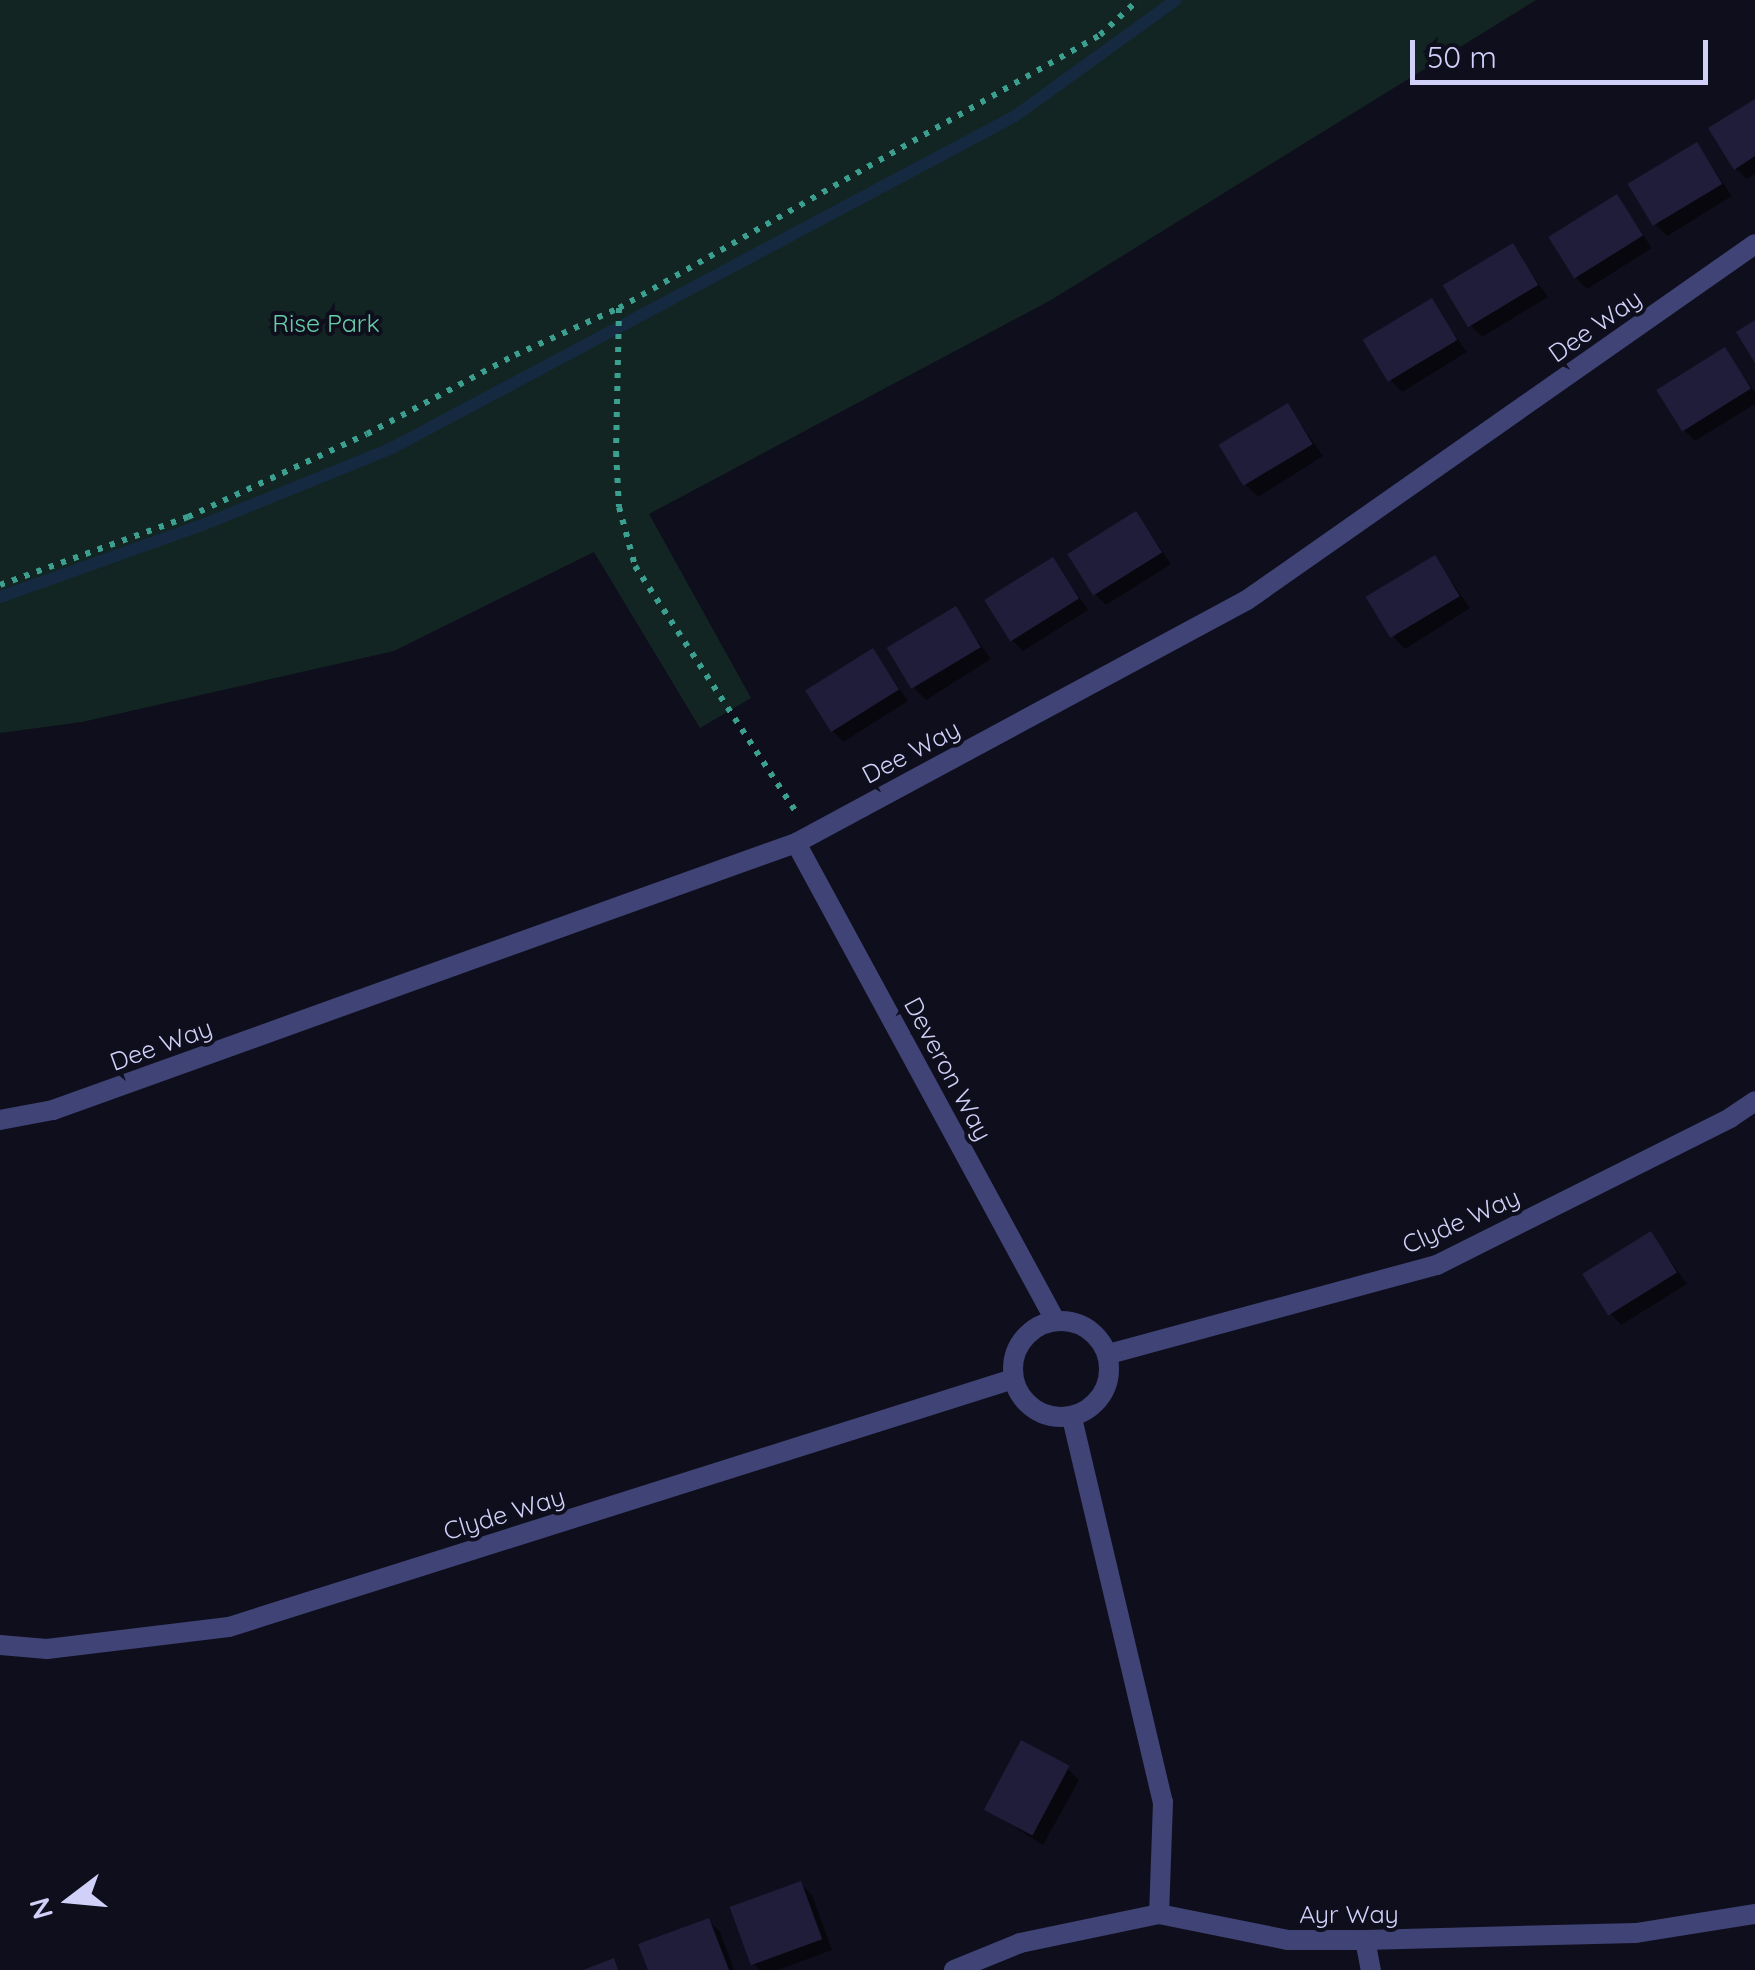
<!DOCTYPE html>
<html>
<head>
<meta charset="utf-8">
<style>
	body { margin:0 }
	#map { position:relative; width:1755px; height:1970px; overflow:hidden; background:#0f0e1c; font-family:Quicksand,sans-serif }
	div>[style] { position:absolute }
	.green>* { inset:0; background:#122523 }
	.shadow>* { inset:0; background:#0007 }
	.stream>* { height:12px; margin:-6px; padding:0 6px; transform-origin:6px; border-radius:6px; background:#152a40 }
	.building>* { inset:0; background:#201d3b; transform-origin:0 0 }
	.path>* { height:6px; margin-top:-3px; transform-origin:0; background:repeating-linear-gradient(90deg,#3ca090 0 5px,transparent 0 13px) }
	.minor>* { height:20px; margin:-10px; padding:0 10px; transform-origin:10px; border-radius:10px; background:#3f4375 }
	.minor>.ring { margin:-10px; padding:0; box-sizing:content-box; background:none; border:20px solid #3f4375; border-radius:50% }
	span { translate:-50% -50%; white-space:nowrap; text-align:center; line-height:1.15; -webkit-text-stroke:8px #0f0e1c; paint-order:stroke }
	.park-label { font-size:25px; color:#66cea9 }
	.street-label { font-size:25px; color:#d0d0f9 }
	.north { position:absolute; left:20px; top:1850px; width:100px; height:100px; -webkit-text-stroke:8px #0f0e1c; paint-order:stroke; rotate:254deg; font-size:28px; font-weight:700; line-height:40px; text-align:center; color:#d0d0f9 }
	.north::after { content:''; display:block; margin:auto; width:35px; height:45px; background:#d0d0f9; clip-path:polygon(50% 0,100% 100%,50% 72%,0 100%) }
	.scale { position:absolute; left:1410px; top:40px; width:298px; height:45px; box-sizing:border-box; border:5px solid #d0d0f9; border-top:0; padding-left:12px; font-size:30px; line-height:35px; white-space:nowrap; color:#d0d0f9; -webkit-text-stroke:8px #0f0e1c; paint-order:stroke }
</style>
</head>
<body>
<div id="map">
	<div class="green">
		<div style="clip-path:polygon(0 0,1536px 0,1051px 300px,649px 514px,751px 698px,700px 728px,594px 552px,394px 651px,82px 722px,0 733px)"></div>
	</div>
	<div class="shadow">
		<div style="clip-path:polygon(1755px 102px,1755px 174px,1747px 179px,1735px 168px)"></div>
		<div style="clip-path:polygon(1697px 145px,1732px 196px,1667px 236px,1656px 225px)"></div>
		<div style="clip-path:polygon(1617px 198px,1652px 248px,1587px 289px,1575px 277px)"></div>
		<div style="clip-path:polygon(1512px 246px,1548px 297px,1482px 337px,1471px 326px)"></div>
		<div style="clip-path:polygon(1431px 302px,1467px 352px,1402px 392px,1391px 381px)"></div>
		<div style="clip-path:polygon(1724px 350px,1755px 392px,1755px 404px,1695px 441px,1683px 429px)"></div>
		<div style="clip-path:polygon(1288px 406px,1323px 456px,1258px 497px,1246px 485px)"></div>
		<div style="clip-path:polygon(1136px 514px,1171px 564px,1106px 605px,1094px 593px)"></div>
		<div style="clip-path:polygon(1435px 558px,1470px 608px,1405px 649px,1394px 638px)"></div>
		<div style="clip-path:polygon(1053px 560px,1088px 610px,1023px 651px,1011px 639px)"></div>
		<div style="clip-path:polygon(955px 609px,991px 659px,926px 700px,914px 688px)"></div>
		<div style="clip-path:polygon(873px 651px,908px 701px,843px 742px,832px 730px)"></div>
		<div style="clip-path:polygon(1651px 1234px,1687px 1284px,1621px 1325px,1610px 1313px)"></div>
		<div style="clip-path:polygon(1067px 1768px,1079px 1780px,1043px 1845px,986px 1809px)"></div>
		<div style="clip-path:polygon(800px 1883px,812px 1895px,832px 1950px,778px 1970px,760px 1970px,753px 1963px)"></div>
		<div style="clip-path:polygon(709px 1921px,720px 1932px,734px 1970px,650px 1970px)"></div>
	</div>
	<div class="stream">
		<div style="left:0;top:597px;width:218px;rotate:-19.6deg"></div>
		<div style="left:205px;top:524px;width:202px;rotate:-22.1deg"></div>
		<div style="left:392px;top:448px;width:706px;rotate:-28.05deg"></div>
		<div style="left:1015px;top:116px;width:198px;rotate:-35.8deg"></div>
	</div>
	<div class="building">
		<div style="clip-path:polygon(1755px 99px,1755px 156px,1734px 170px,1708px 128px)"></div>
		<div style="left:1697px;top:142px;width:49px;height:81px;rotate:59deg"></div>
		<div style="left:1617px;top:194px;width:49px;height:81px;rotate:58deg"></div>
		<div style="left:1513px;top:243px;width:49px;height:82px;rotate:59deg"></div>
		<div style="left:1432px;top:298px;width:49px;height:81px;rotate:59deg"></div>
		<div style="clip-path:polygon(1755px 320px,1755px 363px,1736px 332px)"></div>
		<div style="left:1725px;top:347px;width:49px;height:81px;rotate:58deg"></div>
		<div style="left:1288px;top:403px;width:48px;height:81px;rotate:59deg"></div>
		<div style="left:1136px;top:511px;width:49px;height:81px;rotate:58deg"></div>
		<div style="left:1435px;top:555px;width:48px;height:81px;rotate:59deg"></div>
		<div style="left:1053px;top:557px;width:49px;height:81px;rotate:58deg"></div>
		<div style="left:956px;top:606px;width:48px;height:81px;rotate:59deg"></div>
		<div style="left:873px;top:648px;width:49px;height:80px;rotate:58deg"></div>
		<div style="left:1651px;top:1231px;width:49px;height:81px;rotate:58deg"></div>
		<div style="left:1021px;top:1740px;width:55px;height:79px;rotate:28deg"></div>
		<div style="left:801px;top:1881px;width:62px;height:76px;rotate:70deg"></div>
		<div style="clip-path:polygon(709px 1918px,729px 1970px,648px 1970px,638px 1944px)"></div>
		<div style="clip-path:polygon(614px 1958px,618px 1970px,583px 1970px)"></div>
	</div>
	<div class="path">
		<div style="left:619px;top:308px;width:144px;rotate:91.2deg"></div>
		<div style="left:616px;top:452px;width:55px;rotate:86.9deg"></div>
		<div style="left:619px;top:507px;width:61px;rotate:74.8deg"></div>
		<div style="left:635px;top:566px;width:294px;rotate:56.8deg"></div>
		<div style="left:0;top:585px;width:200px;rotate:-19.9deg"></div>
		<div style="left:188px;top:517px;width:197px;rotate:-24.9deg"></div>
		<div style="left:367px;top:434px;width:168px;rotate:-28.1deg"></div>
		<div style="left:515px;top:355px;width:114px;rotate:-24.3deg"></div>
		<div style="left:619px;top:308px;width:553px;rotate:-29.58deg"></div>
		<div style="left:1100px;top:35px;width:52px;rotate:-42.6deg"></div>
	</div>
	<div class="minor">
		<div style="left:796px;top:843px;width:543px;rotate:61.5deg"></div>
		<div style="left:0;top:1120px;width:54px;rotate:-10.7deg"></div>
		<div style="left:53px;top:1110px;width:790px;rotate:-19.77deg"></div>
		<div style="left:796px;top:843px;width:512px;rotate:-28.32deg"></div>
		<div style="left:1247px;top:600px;width:620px;rotate:-35.02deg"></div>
		<div class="ring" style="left:1013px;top:1321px;width:76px;height:76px"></div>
		<div style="left:1109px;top:1354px;width:340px;rotate:-15.2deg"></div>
		<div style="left:1437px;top:1265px;width:328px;rotate:-26.6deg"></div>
		<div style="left:1730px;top:1118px;width:30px;rotate:-34deg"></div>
		<div style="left:1072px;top:1418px;width:395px;rotate:76.7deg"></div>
		<div style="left:1163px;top:1802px;width:112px;rotate:92deg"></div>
		<div style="left:0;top:1645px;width:47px;rotate:4.9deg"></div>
		<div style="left:47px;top:1649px;width:183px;rotate:-6.9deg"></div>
		<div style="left:229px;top:1627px;width:822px;rotate:-17.55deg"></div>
		<div style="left:1365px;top:1940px;width:31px;rotate:79deg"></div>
		<div style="left:954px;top:1970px;width:71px;rotate:-22.2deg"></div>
		<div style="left:1020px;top:1943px;width:142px;rotate:-11.8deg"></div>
		<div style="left:1159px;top:1914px;width:132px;rotate:11.4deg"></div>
		<div style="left:1288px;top:1940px;width:77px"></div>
		<div style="left:1365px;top:1940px;width:271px;rotate:-1.5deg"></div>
		<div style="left:1636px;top:1933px;width:121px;rotate:-9.1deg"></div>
	</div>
	<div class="park-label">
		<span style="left:326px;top:323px">Rise Park</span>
	</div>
	<div class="street-label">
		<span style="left:1595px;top:326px;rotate:-35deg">Dee Way</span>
		<span style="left:911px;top:752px;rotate:-28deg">Dee Way</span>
		<span style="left:161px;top:1045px;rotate:-20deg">Dee Way</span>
		<span style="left:948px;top:1069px;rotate:62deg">Deveron Way</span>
		<span style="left:1461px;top:1221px;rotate:-24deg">Clyde Way</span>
		<span style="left:504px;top:1514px;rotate:-17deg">Clyde Way</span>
		<span style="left:1349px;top:1914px">Ayr Way</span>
	</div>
	<div class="north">N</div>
	<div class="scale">50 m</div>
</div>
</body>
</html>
